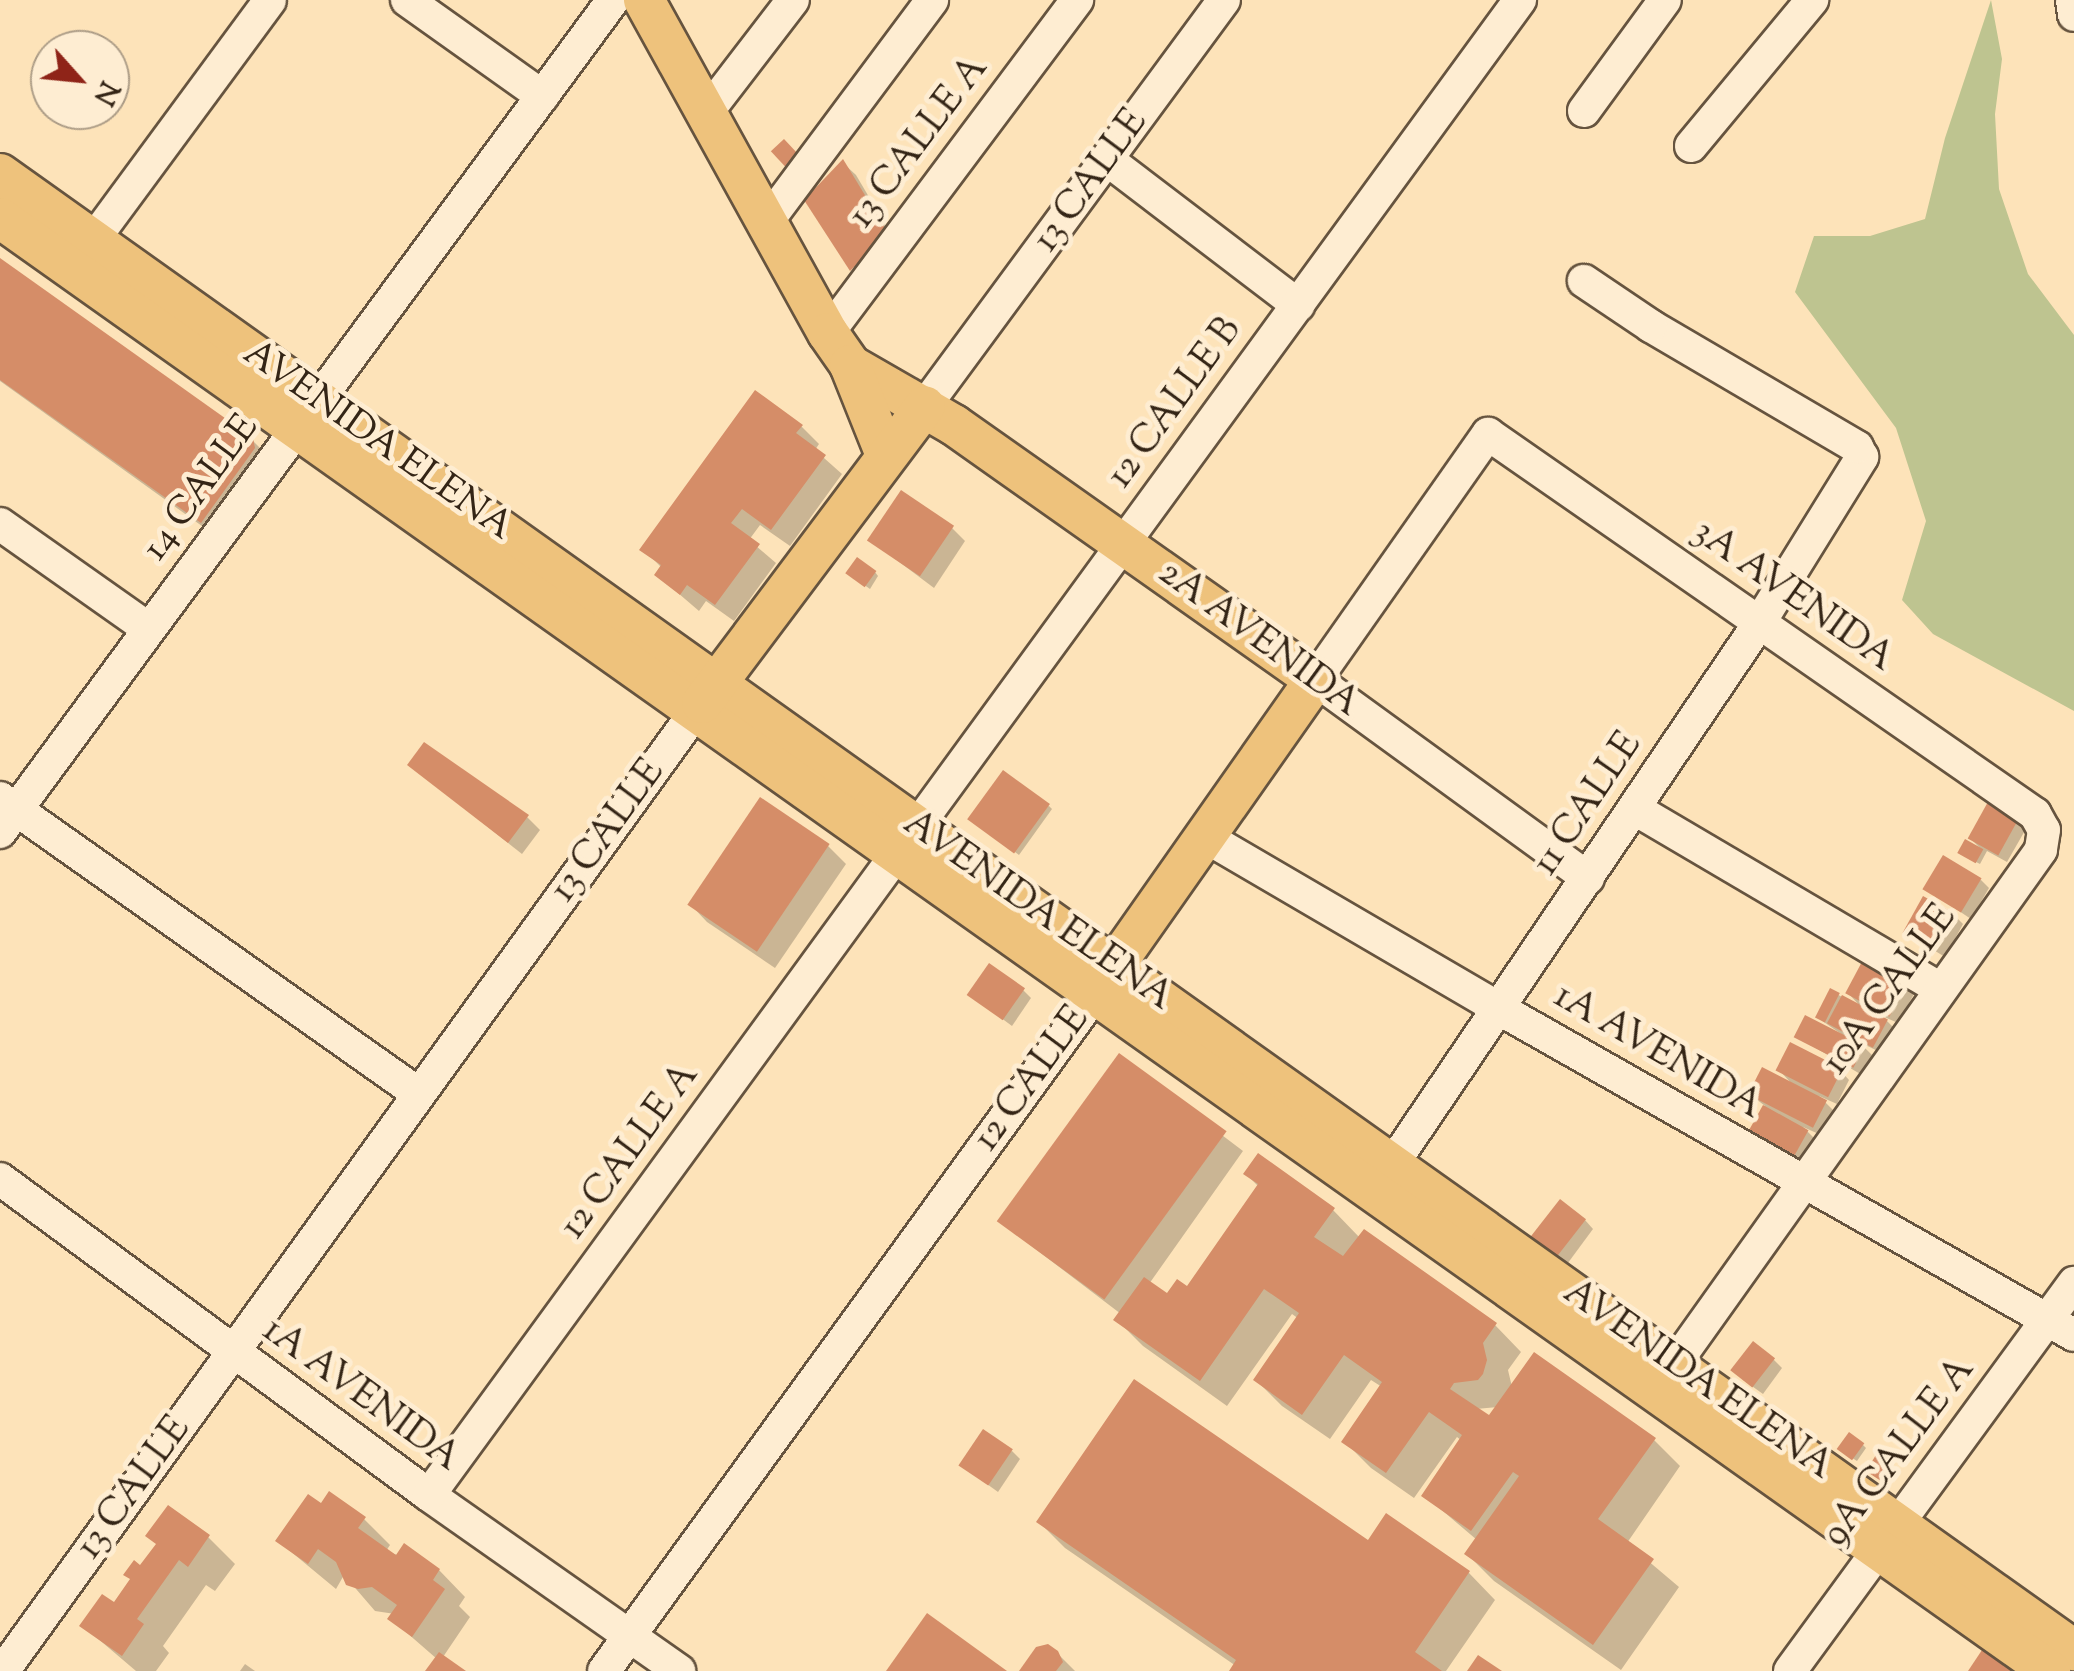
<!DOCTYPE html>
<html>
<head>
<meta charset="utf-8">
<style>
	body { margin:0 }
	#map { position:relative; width:2074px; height:1671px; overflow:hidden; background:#fde3b9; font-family:"Sorts Mill Goudy",serif }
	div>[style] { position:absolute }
	.green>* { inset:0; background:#bec490 }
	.shadow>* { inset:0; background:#0003 }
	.building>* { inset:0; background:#d58d68; transform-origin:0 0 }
	.roads { filter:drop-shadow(2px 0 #66543f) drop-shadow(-2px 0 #66543f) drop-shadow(0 2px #66543f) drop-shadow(0 -2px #66543f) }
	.minor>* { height:32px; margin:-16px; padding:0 16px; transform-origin:16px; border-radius:16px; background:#feedd2 }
	.major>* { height:40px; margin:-20px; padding:0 20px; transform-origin:20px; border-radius:20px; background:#eec27c }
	span { translate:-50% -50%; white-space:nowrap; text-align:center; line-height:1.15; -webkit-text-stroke:10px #feedd2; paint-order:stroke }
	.street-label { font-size:38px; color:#342516 }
	.north { position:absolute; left:30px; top:30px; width:100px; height:100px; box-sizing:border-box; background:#feedd2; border:2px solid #ad9d87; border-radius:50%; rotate:117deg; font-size:28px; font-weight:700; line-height:40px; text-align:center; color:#342516 }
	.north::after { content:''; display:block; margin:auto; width:35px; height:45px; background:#8f2418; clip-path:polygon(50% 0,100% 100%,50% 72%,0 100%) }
</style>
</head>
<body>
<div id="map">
	<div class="green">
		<div style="clip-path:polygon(1991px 0,2002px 59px,1995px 114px,1999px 189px,2028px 274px,2074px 335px,2074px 711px,1933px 634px,1902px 600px,1926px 521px,1896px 428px,1795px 292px,1814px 236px,1870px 236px,1925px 219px,1945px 138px)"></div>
	</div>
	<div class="shadow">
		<div style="clip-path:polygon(843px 163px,856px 175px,899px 248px,865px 283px,808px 201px)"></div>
		<div style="clip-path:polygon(0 264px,252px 440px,270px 458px,220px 539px,0 381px)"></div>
		<div style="clip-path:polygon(801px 426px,819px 444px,815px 450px,842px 474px,790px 546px,760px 525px,749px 540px,776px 563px,734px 621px,706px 601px,699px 611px,657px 575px,662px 568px,643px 549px)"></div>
		<div style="clip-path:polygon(952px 528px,965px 541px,934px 588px,870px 540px)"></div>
		<div style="clip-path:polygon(875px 572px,878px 576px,870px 589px,853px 577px)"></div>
		<div style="clip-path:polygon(410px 765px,527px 817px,540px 830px,522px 854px)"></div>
		<div style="clip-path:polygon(1049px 806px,1052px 809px,1019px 855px,974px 822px)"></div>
		<div style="clip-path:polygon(2018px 819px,2027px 827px,2007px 862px,1987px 851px,1980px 864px,1964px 856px,1982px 850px,1970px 838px)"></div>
		<div style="clip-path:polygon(828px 846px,846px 864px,775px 968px,707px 922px,690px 904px)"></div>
		<div style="clip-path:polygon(1981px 880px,1989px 888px,1971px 919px,1926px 889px)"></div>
		<div style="clip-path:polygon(1955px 916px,1963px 924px,1945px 957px,1906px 933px)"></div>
		<div style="clip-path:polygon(1865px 961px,1915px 992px,1898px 1023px,1882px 1016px,1895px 1029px,1882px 1053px,1859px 1042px,1872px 1055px,1862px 1075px,1797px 1037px,1844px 1036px,1821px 1020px,1831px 991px,1861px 1007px,1848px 993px)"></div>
		<div style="clip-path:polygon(1023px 990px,1031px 998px,1012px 1026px,970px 995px)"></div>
		<div style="clip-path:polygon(evenodd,1119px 1057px,1243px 1151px,1149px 1284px,1167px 1297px,1187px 1289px,1259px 1187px,1246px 1174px,1333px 1210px,1360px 1238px,1495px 1325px,1521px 1352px,1508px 1370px,1512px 1387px,1654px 1440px,1680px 1466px,1627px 1543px,1679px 1587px,1621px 1670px,1494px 1581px,1467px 1554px,1477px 1540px,1424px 1495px,1462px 1441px,1457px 1437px,1414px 1498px,1371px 1468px,1344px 1441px,1382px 1387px,1371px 1380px,1330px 1439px,1282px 1406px,1256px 1380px,1299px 1319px,1292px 1314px,1227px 1406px,1143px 1346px,1117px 1320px,1121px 1314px,1000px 1222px,1119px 1057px,1498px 1407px,1490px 1419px,1476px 1409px,1498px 1407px)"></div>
		<div style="clip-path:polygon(1779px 1070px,1841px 1071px,1849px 1080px,1837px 1104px,1819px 1096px,1833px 1110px,1821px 1135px,1803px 1127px,1816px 1140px,1804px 1161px,1753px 1130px,1765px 1106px,1751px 1095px,1792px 1084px)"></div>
		<div style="clip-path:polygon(1585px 1220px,1593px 1229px,1562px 1271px,1537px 1254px)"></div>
		<div style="clip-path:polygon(1773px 1359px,1782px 1368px,1763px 1394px,1742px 1379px)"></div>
		<div style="clip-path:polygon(1863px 1445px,1866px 1448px,1857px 1461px,1843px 1452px)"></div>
		<div style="clip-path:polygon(1012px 1451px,1020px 1459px,998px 1492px,962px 1466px)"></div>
		<div style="clip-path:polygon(1877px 1459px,1892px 1470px,1884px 1481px,1872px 1474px)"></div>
		<div style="clip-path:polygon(322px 1506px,364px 1519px,390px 1545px,386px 1551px,439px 1570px,465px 1597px,459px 1606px,470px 1617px,443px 1657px,462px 1671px,429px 1671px,437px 1659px,391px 1619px,395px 1614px,375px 1611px,344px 1575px,336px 1589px,278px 1541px)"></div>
		<div style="clip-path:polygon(1039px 1522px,1368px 1544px,1469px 1573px,1495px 1600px,1446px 1671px,1232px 1671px,1236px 1666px,1065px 1548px)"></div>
		<div style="clip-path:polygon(208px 1537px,235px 1564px,215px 1591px,206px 1585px,163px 1646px,169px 1653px,156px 1671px,136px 1671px,83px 1626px,114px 1606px,141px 1569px)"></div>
		<div style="clip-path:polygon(1057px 1653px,1075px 1671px,1023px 1671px)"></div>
		<div style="clip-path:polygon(245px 1664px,255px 1671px,240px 1671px)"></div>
	</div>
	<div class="building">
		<div style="left:784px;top:139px;width:23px;height:18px;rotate:47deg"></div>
		<div style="clip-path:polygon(843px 159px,888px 233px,850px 271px,804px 200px)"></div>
		<div style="clip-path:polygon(0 258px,253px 438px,255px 448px,201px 523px,0 380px)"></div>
		<div style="clip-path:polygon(755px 390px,803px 425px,796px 433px,826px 455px,771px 530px,742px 509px,731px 523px,760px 544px,715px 605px,687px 585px,680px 595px,654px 575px,661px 565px,639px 550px)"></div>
		<div style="left:901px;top:490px;width:64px;height:61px;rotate:34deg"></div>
		<div style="left:857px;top:557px;width:24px;height:20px;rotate:36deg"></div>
		<div style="clip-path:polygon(424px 742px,529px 815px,508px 843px,407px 765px)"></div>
		<div style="left:1003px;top:770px;width:58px;height:61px;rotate:36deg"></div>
		<div style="left:760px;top:797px;width:84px;height:130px;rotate:34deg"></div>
		<div style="left:1989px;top:800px;width:35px;height:44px;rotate:29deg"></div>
		<div style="left:1965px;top:839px;width:21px;height:16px;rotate:29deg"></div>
		<div style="left:1943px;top:855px;width:45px;height:40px;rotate:31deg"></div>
		<div style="left:1923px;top:896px;width:38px;height:42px;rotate:29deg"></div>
		<div style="left:1864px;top:958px;width:50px;height:40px;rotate:28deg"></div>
		<div style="left:989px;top:963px;width:44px;height:39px;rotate:35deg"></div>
		<div style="left:1830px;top:988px;width:11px;height:33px;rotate:27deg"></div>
		<div style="left:1842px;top:995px;width:52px;height:32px;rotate:28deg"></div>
		<div style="left:1805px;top:1015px;width:67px;height:25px;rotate:27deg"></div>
		<div style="left:1790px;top:1042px;width:59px;height:32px;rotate:27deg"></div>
		<div style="left:1119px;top:1053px;width:133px;height:208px;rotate:36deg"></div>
		<div style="left:1762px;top:1067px;width:73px;height:31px;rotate:27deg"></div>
		<div style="left:1763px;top:1105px;width:52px;height:29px;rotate:29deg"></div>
		<div style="clip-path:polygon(1258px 1153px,1335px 1208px,1314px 1237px,1343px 1256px,1364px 1229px,1497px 1323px,1483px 1343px,1487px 1360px,1483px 1374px,1478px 1380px,1454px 1383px,1450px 1389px,1489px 1415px,1534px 1352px,1656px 1438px,1598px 1519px,1654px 1559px,1593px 1645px,1464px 1554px,1519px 1476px,1513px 1472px,1471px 1531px,1421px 1496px,1462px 1435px,1429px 1412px,1386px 1473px,1341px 1442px,1382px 1382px,1344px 1355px,1302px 1415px,1253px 1380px,1299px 1313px,1264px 1289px,1200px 1381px,1113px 1320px,1144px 1277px,1167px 1293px,1177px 1279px,1187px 1286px,1258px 1184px,1243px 1174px)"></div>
		<div style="left:1560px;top:1199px;width:33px;height:58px;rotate:38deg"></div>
		<div style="left:1753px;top:1341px;width:28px;height:37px;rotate:38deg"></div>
		<div style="clip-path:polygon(1134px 1379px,1368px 1540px,1386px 1513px,1470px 1571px,1415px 1652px,1442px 1671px,1229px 1671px,1236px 1660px,1036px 1522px)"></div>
		<div style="left:983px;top:1429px;width:36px;height:44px;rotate:34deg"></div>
		<div style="left:1849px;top:1432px;width:19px;height:21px;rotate:36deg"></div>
		<div style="left:1876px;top:1455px;width:17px;height:19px;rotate:33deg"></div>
		<div style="clip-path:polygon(329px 1491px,366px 1517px,358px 1528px,396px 1555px,404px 1543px,440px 1569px,433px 1580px,445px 1589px,412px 1637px,387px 1619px,397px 1605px,372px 1587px,358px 1589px,346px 1585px,336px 1562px,318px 1549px,308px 1564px,275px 1541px,308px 1494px,321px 1503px)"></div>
		<div style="clip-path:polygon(168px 1505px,210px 1535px,188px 1567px,179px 1560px,137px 1619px,144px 1624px,122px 1656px,79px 1626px,102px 1594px,114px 1602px,130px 1579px,123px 1575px,134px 1560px,140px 1565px,156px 1544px,145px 1536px)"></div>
		<div style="clip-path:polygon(927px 1613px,1007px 1671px,886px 1671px)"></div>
		<div style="clip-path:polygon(1048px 1644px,1058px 1651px,1063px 1662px,1056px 1671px,1019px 1671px,1036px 1647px)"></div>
		<div style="clip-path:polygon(1986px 1644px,2027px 1671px,1968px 1671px)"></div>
		<div style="clip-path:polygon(439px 1652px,466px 1671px,425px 1671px)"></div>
		<div style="clip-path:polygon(1478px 1655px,1502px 1671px,1467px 1671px)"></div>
	</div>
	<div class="roads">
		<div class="minor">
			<div style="left:407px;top:0;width:166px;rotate:35.4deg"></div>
			<div style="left:2072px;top:0;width:15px;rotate:82deg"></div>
			<div style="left:1584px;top:111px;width:137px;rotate:-53.9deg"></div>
			<div style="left:707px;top:112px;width:141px;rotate:-52.5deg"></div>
			<div style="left:1691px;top:146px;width:190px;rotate:-50.3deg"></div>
			<div style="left:1109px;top:161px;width:238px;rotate:37.3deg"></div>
			<div style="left:766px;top:223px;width:278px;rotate:-53.3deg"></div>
			<div style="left:80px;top:258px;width:320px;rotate:-53.6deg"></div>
			<div style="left:828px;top:333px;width:416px;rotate:-53.2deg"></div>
			<div style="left:925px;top:406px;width:504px;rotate:-53.63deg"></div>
			<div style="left:0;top:524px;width:182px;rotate:35.2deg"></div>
			<div style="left:0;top:798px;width:513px;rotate:35.24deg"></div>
			<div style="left:1635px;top:809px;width:354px;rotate:30.5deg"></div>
			<div style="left:0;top:832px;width:1033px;rotate:-53.62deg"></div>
			<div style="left:1204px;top:836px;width:357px;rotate:30.3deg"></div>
			<div style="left:1512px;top:1016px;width:646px;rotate:29.58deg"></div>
			<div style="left:1588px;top:878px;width:337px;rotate:-144deg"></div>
			<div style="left:1315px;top:680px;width:301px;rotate:-54.9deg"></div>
			<div style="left:1488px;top:434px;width:666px;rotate:34.79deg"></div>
			<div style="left:2035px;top:814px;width:18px;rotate:61deg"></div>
			<div style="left:2044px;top:830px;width:20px;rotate:99deg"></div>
			<div style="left:2041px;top:850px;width:658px;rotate:125.48deg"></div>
			<div style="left:0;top:1179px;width:533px;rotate:36.38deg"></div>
			<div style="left:429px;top:1495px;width:306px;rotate:35.1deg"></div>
			<div style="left:1379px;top:1184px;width:675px;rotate:-55.86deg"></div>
			<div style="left:1758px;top:625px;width:198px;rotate:-58.2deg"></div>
			<div style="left:1862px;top:457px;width:11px;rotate:-117deg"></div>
			<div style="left:1857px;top:447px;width:239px;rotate:-149.6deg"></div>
			<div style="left:1651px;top:326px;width:81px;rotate:-146.1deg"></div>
			<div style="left:429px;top:1495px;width:1851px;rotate:-53.88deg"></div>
			<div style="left:3px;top:1671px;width:1184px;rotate:-54.18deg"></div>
			<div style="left:604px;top:1671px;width:836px;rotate:-54.05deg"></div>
			<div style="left:1790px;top:1671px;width:481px;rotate:-53.8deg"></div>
		</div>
		<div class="major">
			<div style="left:644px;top:0;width:380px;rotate:61.1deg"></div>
			<div style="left:828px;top:333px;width:39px;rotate:55deg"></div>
			<div style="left:850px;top:365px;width:120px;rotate:30deg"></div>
			<div style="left:954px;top:425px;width:442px;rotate:35.2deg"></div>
			<div style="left:1315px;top:680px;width:375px;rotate:125.1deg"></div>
			<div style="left:0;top:174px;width:2546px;rotate:35.44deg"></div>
			<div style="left:0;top:218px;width:2513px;rotate:35.33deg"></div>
			<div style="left:850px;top:365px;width:97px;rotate:68.2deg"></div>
			<div style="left:702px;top:703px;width:371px;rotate:-53.1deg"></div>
		</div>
	</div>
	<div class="street-label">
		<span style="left:920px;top:143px;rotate:-53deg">13 CALLE A</span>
		<span style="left:1092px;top:182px;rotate:-54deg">13 CALLE</span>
		<span style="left:1176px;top:404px;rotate:-54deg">12 CALLE B</span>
		<span style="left:377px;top:442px;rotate:35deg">AVENIDA ELENA</span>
		<span style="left:202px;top:489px;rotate:-54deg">14 CALLE</span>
		<span style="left:1792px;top:597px;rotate:35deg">3A AVENIDA</span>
		<span style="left:1258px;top:640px;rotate:36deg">2A AVENIDA</span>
		<span style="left:1589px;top:805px;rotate:-56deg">11 CALLE</span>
		<span style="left:609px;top:832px;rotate:-54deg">13 CALLE</span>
		<span style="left:1037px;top:912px;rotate:35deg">AVENIDA ELENA</span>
		<span style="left:1891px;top:991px;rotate:-54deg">10A CALLE</span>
		<span style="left:1657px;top:1053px;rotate:30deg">1A AVENIDA</span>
		<span style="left:1033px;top:1080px;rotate:-54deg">12 CALLE</span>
		<span style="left:631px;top:1152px;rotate:-54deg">12 CALLE A</span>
		<span style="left:1697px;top:1381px;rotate:35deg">AVENIDA ELENA</span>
		<span style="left:360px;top:1396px;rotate:36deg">1A AVENIDA</span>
		<span style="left:1900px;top:1453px;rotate:-53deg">9A CALLE A</span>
		<span style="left:135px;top:1489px;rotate:-54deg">13 CALLE</span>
	</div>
	<div class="north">N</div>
</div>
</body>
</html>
